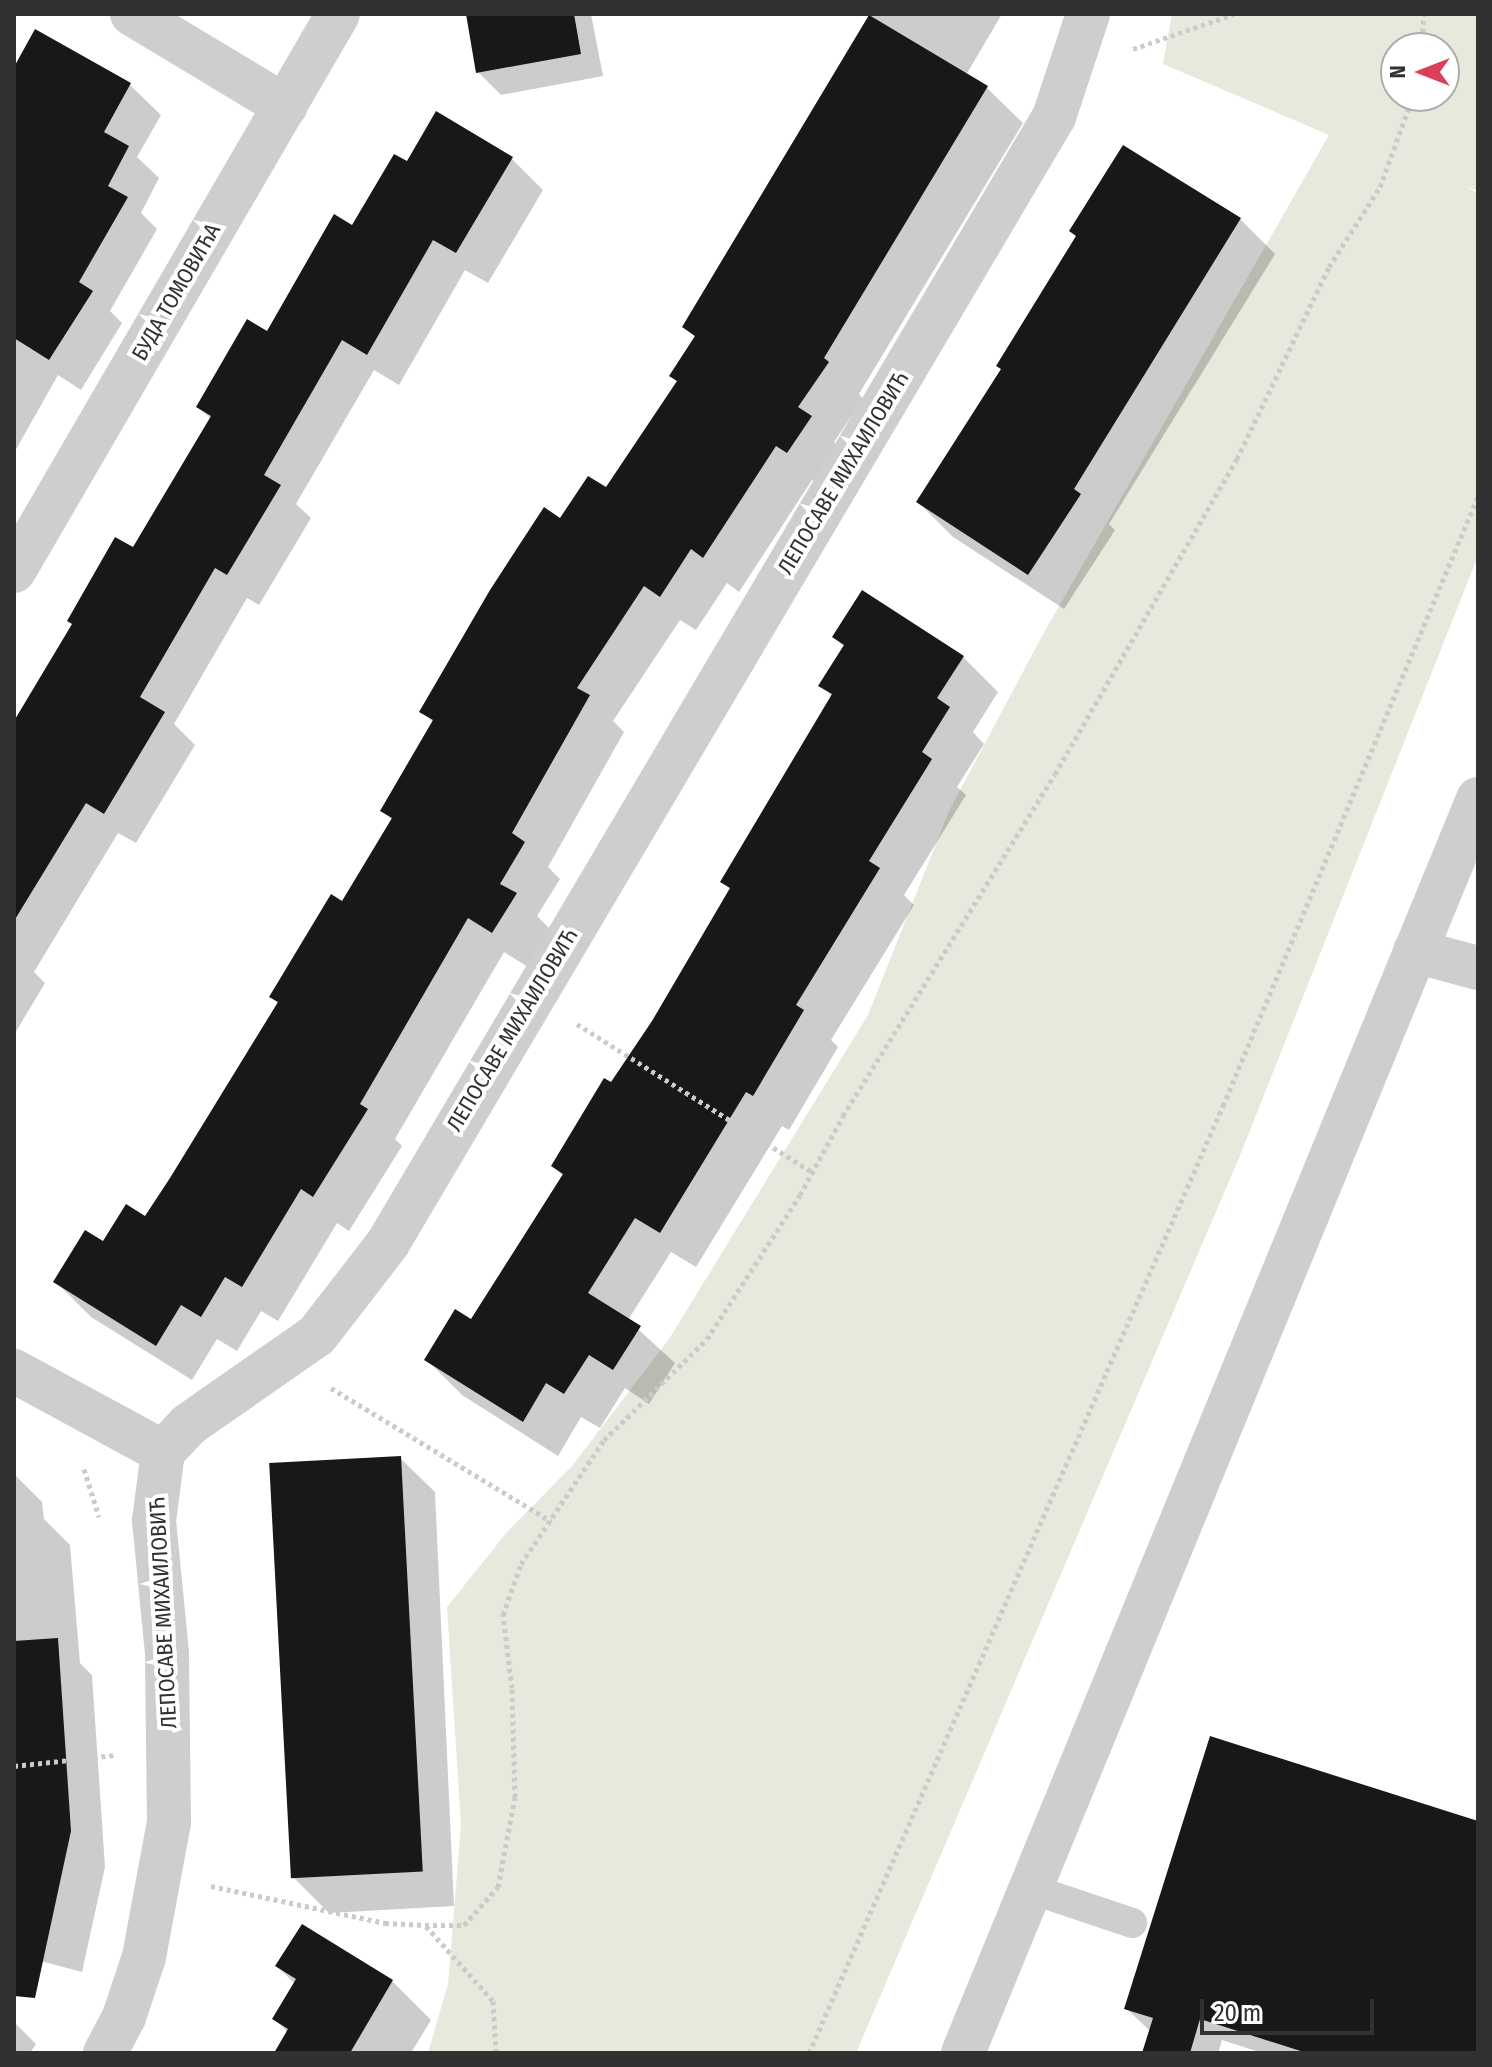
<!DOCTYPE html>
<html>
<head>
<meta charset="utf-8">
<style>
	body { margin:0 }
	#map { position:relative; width:1492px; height:2067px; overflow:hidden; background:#fff; font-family:"Fira Sans Condensed",sans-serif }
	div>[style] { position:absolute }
	.green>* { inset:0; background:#e5eadd }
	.shadow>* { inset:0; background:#0003 }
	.building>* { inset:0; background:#181818; transform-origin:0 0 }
	.path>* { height:5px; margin-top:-2.5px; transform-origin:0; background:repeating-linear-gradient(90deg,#cbcbcb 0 4px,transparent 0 8px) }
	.service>* { height:30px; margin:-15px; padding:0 15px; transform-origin:15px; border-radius:15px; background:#cecece }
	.minor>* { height:44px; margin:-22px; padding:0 22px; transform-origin:22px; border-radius:22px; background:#cecece }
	span { translate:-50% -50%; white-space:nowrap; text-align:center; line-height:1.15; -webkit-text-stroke:8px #fff; paint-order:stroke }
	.street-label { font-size:22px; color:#313131 }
	.frame { position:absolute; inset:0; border:16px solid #313131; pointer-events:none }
	.north { position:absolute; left:1380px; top:32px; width:80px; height:80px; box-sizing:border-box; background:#fff; border:2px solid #adadad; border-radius:50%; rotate:270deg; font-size:22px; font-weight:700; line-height:32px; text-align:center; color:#313131 }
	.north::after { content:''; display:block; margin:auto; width:28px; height:36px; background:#db405a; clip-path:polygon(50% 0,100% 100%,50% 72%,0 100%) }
	.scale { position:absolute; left:1200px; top:1999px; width:174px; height:36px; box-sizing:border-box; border:4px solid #313131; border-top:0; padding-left:10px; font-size:24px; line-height:28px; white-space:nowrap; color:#313131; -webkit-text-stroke:6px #fff; paint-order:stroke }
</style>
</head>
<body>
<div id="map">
	<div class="green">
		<div style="clip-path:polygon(evenodd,1172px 14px,1478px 14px,1478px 191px,1466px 187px,1478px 193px,1478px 556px,1239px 1158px,856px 2053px,428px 2053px,448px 1984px,461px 1825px,447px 1607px,507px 1532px,572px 1466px,669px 1339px,868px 1015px,949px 811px,1042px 636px,1329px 135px,1163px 64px,1172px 14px,1396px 48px,1444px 48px,1444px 96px,1396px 96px,1396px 48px)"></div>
	</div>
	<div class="shadow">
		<div style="clip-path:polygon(468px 14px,591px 14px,603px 76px,501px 95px,478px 72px)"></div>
		<div style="clip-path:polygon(872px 14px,1002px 14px,966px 75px,987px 88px,1023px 123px,859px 394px,863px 399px,834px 442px,846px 453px,823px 487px,812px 480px,739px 592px,727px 583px,696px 630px,680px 620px,613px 721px,624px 732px,548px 867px,560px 879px,537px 916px,551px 930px,528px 967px,504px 952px,395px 1139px,402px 1146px,349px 1231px,337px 1223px,278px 1321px,261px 1311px,237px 1351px,217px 1339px,192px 1380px,91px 1317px,56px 1282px,145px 1219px,279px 1004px,272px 997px,343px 904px,393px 821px,382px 810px,434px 723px,422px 712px,561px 521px,607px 490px,678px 383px,672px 376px,696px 338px,684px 326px)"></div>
		<div style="clip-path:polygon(14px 71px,130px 85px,161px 115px,137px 157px,159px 178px,141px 213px,157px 229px,110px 311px,122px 323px,81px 390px,58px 375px,14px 453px)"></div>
		<div style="clip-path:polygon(512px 159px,543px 190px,488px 283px,465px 270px,399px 385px,374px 370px,296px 504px,311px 518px,259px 605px,247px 598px,174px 724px,195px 745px,136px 843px,118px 833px,34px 972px,45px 983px,14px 1035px,14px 725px,134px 550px,212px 420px,198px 407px,268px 334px,408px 164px)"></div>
		<div style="clip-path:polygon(1240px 219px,1275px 254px,1109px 524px,1115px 530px,1064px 609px,953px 537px,918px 502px)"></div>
		<div style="clip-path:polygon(834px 637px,963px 657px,998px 692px,973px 732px,984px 744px,957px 787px,966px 795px,904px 895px,914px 905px,831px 1040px,838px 1047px,789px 1130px,782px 1126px,696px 1267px,671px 1252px,628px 1320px,675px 1363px,649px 1404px,625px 1388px,600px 1428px,581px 1417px,558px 1456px,462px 1395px,427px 1360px,471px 1321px,564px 1177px,553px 1166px,653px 1022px,731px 890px,723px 882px,833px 697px,821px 686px,845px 647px)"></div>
		<div style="clip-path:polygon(400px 1458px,435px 1492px,454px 1906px,329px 1913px,294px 1878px)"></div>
		<div style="clip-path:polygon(14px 1474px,42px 1502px,44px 1519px,70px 1545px,80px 1663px,92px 1675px,105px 1867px,82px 1972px,14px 1954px)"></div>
		<div style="clip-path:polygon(1478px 1823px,1478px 2053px,1262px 2053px,1222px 2040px,1218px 2053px,1144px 2053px,1151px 2032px,1126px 2008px)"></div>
		<div style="clip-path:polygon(277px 1966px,392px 1981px,431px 2020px,411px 2053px,276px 2053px,288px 2033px,275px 2019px,295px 1984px)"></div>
		<div style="clip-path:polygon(14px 2022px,36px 2044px,30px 2053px,14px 2053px)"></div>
	</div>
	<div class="building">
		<div style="clip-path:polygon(466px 14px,574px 14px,581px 54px,476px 73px)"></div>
		<div style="clip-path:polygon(869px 15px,988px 86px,824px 358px,829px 362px,798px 407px,812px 416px,787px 453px,776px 446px,703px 558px,691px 549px,660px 597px,644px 586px,577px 688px,590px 695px,512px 833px,525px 842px,500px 884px,517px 893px,492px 933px,468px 918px,360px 1104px,368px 1109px,313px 1197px,301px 1189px,242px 1287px,225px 1277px,201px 1317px,181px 1305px,156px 1346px,53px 1282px,85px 1230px,103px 1241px,126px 1204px,145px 1216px,170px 1178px,278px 1002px,269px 997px,331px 894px,342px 901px,392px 818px,380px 811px,433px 720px,419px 712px,490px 590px,544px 507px,560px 518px,588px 476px,606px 487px,677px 381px,669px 376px,695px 336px,682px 327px)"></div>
		<div style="clip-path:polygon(35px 29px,131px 83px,104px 132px,129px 146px,108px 186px,128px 197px,79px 282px,93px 291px,49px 360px,14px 338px,14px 67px)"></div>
		<div style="clip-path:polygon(436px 111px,513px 157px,456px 253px,433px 240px,367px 355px,342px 340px,264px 475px,281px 485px,227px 575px,215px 568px,140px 697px,165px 712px,104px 814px,86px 803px,14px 921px,14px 721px,72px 624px,67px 621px,115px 537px,133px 547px,211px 416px,196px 407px,247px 319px,267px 331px,334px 214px,352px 225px,394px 154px,407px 161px)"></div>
		<div style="clip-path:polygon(1123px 145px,1241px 218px,1074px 489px,1081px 494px,1028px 575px,916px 502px,1001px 369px,996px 366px,1076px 236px,1069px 231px)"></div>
		<div style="clip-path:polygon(862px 590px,964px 656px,937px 698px,950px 707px,922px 752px,932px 759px,869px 861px,880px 868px,796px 1005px,804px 1010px,753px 1096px,746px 1092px,660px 1233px,635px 1218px,588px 1293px,641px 1326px,613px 1370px,589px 1355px,564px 1394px,546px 1383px,523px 1422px,424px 1360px,455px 1309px,471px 1319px,525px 1234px,563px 1174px,551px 1166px,604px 1078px,611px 1082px,652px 1021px,730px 888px,720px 882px,832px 694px,818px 686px,844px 645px,832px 637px)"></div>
		<div style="left:401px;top:1456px;width:416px;height:132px;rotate:87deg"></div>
		<div style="clip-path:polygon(58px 1638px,71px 1831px,35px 1998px,14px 1996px,14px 1641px)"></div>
		<div style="clip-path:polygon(1210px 1736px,1478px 1821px,1478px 2053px,1307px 2053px,1200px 2019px,1190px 2053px,1142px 2053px,1153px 2018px,1124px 2009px)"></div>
		<div style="clip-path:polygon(302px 1924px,393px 1980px,350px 2053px,274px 2053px,288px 2029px,272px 2019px,296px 1979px,275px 1966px)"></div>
	</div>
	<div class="path">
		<div style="left:1422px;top:48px;width:34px;rotate:-87deg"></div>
		<div style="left:1133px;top:49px;width:107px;rotate:-19.1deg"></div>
		<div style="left:577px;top:1024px;width:278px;rotate:32.2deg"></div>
		<div style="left:331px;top:1388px;width:258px;rotate:31.2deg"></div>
		<div style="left:84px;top:1469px;width:50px;rotate:72.6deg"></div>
		<div style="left:14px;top:1766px;width:103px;rotate:-6.2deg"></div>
		<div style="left:211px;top:1886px;width:178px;rotate:12deg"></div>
		<div style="left:385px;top:1923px;width:40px;rotate:2.9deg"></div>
		<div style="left:425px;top:1925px;width:39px"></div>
		<div style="left:464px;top:1925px;width:51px;rotate:-48.2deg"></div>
		<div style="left:498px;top:1887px;width:92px;rotate:-79.3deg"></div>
		<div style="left:515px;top:1797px;width:109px;rotate:-91.6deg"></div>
		<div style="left:512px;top:1688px;width:74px;rotate:-97deg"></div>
		<div style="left:503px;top:1615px;width:54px;rotate:-70.6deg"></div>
		<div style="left:521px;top:1564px;width:149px;rotate:-56.2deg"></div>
		<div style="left:604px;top:1440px;width:144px;rotate:-44.4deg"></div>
		<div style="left:707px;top:1339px;width:171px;rotate:-57.1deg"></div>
		<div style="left:800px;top:1195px;width:90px;rotate:-61.4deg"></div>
		<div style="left:843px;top:1116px;width:402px;rotate:-58.2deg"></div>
		<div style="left:1055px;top:774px;width:364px;rotate:-60deg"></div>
		<div style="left:1237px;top:459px;width:213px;rotate:-64.4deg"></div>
		<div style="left:1329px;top:267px;width:95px;rotate:-57.5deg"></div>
		<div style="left:1380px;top:187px;width:97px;rotate:-70.1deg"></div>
		<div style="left:426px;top:1926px;width:101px;rotate:48.2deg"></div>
		<div style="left:493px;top:2001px;width:52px;rotate:86.7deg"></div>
		<div style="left:809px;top:2053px;width:1034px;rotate:-66.39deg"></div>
		<div style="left:1223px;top:1106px;width:661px;rotate:-67.31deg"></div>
	</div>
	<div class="service">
		<div style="left:1028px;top:1888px;width:110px;rotate:18.6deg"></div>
	</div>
	<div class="minor">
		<div style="left:132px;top:14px;width:179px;rotate:31deg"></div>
		<div style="left:14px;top:571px;width:644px;rotate:-59.81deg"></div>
		<div style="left:1415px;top:951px;width:65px;rotate:15.1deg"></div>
		<div style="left:14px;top:1371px;width:170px;rotate:28.5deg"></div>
		<div style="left:105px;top:2053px;width:41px;rotate:-62.2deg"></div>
		<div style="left:124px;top:2017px;width:63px;rotate:-71.6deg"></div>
		<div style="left:144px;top:1957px;width:137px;rotate:-79.5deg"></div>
		<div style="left:169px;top:1822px;width:169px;rotate:-90.7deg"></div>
		<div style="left:167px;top:1653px;width:133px;rotate:-95.6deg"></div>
		<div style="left:154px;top:1521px;width:70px;rotate:-82.6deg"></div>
		<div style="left:163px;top:1452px;width:37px;rotate:-47deg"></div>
		<div style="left:188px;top:1425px;width:157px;rotate:-34.9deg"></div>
		<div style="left:317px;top:1335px;width:116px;rotate:-52.3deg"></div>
		<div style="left:388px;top:1243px;width:1308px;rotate:-59.4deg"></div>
		<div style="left:1054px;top:117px;width:108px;rotate:-71.7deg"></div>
		<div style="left:963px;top:2053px;width:1356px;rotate:-67.67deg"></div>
	</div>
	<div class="street-label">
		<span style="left:176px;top:292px;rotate:-60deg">БУДА ТОМОВИЋА</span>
		<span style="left:843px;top:473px;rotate:-59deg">ЛЕПОСАВЕ МИХАИЛОВИЋ</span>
		<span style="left:512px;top:1030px;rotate:-59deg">ЛЕПОСАВЕ МИХАИЛОВИЋ</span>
		<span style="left:163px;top:1613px;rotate:-93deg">ЛЕПОСАВЕ МИХАИЛОВИЋ</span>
	</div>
	<div class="frame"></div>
	<div class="north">N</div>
	<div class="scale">20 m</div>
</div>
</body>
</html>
